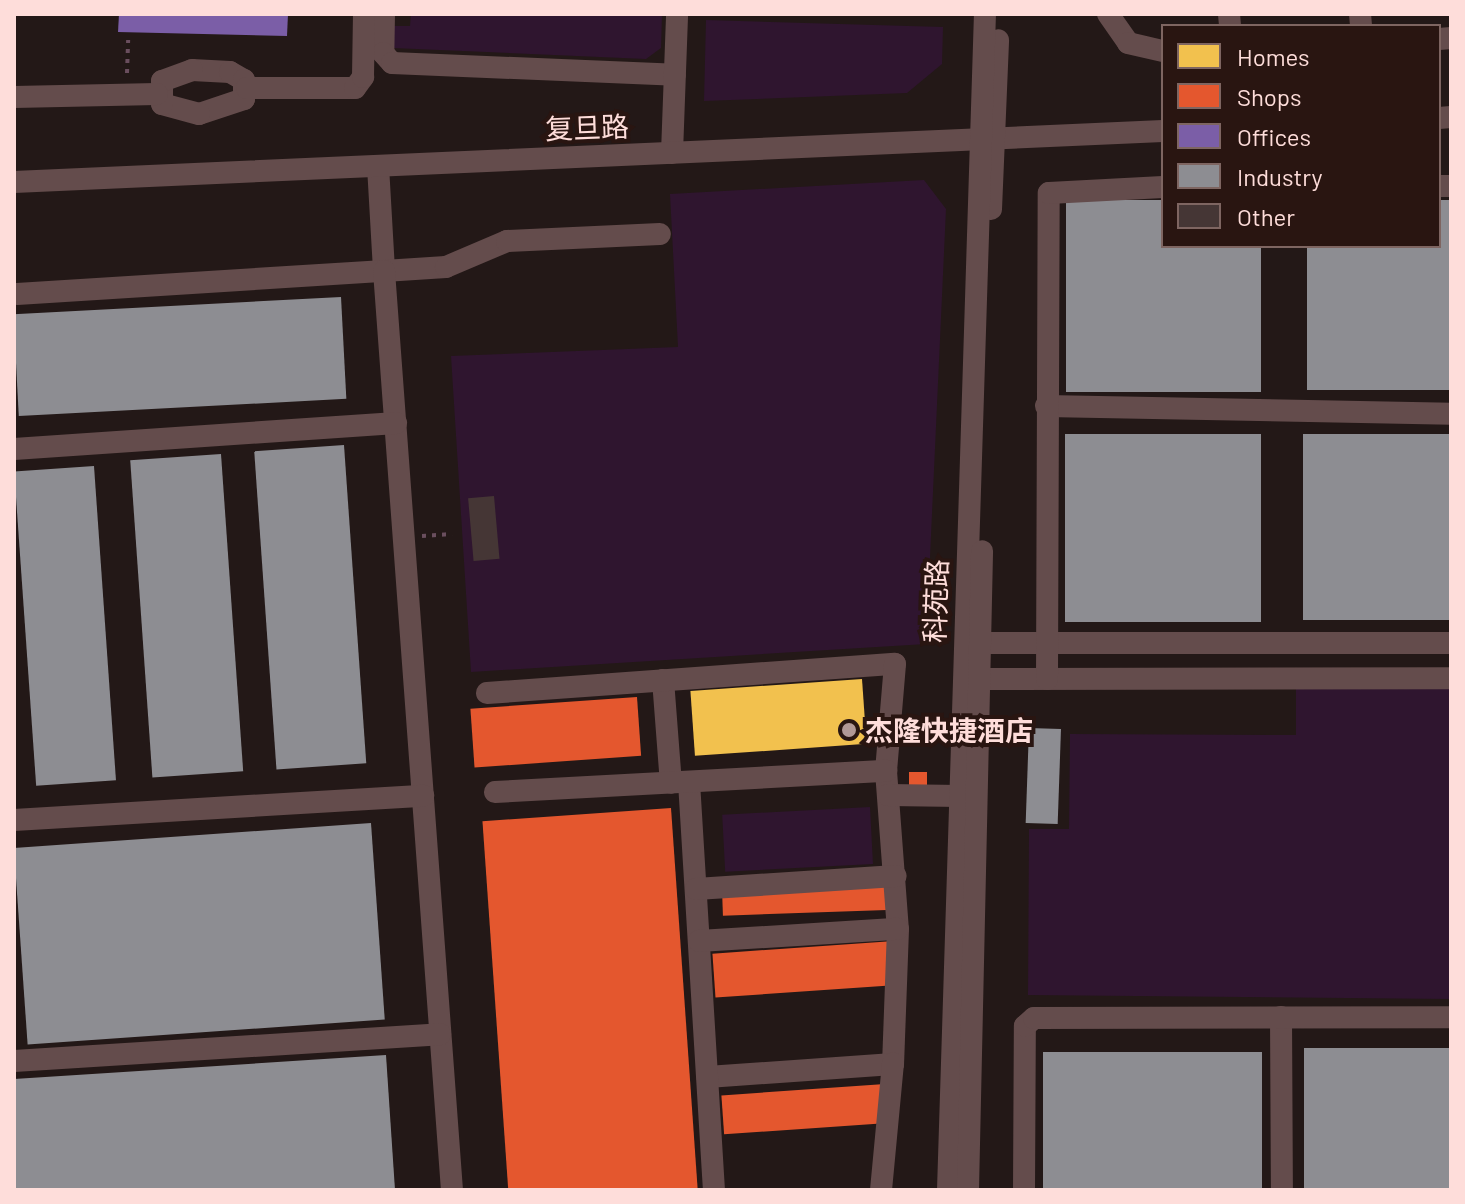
<!DOCTYPE html>
<html>
<head>
<meta charset="utf-8">
<style>
	body { margin:0 }
	#map { position:relative; width:1465px; height:1204px; overflow:hidden; background:#231817; font-family:Barlow,"Noto Sans SC",sans-serif }
	div>[style] { position:absolute }
	.green>* { inset:0; background:#2f152f; transform-origin:0 0 }
	.homes>* { inset:0; background:#f2c14e; transform-origin:0 0 }
	.shops>* { inset:0; background:#e4572e; transform-origin:0 0 }
	.offices>* { inset:0; background:#7b5ea7 }
	.industry>* { inset:0; background:#8d8d92; transform-origin:0 0 }
	.building>* { inset:0; background:#453635; transform-origin:0 0 }
	.path>* { height:4px; margin-top:-2px; transform-origin:0; background:repeating-linear-gradient(90deg,#6a4e5e 0 4px,transparent 0 10px) }
	.minor>* { height:22px; margin:-11px; padding:0 11px; transform-origin:11px; border-radius:11px; background:#644c4c }
	.dots>* { width:22px; height:22px; translate:-50% -50%; box-sizing:border-box; border:4px solid #291511; border-radius:50% }
	span { translate:-50% -50%; white-space:nowrap; text-align:center; line-height:1.15; -webkit-text-stroke:8px #291511; paint-order:stroke }
	.street-label { font-size:28px; color:#feddda }
	.poi-label { font-size:28px; color:#feddda; font-weight:700 }
	.left { translate:0 -50%; text-align:left }
	.frame { position:absolute; inset:0; border:16px solid #feddda; pointer-events:none }
	.legend { position:absolute; left:1161px; top:24px; width:280px; height:224px; box-sizing:border-box; background:#291511; border:2px solid #7e6561; margin:0; padding:10px 14px; list-style:none; font-size:24px; color:#feddda }
	.legend li { display:flex; align-items:center; gap:16px; height:40px }
	.legend b { width:40px; border:2px solid #7e6561 }
</style>
</head>
<body>
<div id="map">
	<div class="green">
		<div style="clip-path:polygon(411px 14px,662px 14px,661px 48px,646px 59px,393px 48px,389px 26px,410px 26px)"></div>
		<div style="clip-path:polygon(706px 20px,943px 27px,942px 64px,907px 93px,704px 101px)"></div>
		<div style="clip-path:polygon(924px 180px,946px 209px,926px 644px,471px 672px,451px 356px,678px 347px,670px 194px)"></div>
		<div style="clip-path:polygon(1451px 684px,1451px 999px,1028px 995px,1029px 829px,1069px 829px,1070px 734px,1296px 735px,1296px 685px)"></div>
		<div style="left:870px;top:807px;width:57px;height:148px;rotate:87deg"></div>
	</div>
	<div class="homes">
		<div style="left:862px;top:679px;width:65px;height:172px;rotate:86deg"></div>
	</div>
	<div class="shops">
		<div style="left:637px;top:697px;width:59px;height:167px;rotate:86deg"></div>
		<div style="left:909px;top:772px;width:18px;height:20px"></div>
		<div style="left:671px;top:808px;width:383px;height:189px;rotate:86deg"></div>
		<div style="left:886px;top:886px;width:24px;height:164px;rotate:88deg"></div>
		<div style="left:894px;top:941px;width:44px;height:182px;rotate:86deg"></div>
		<div style="left:885px;top:1084px;width:39px;height:164px;rotate:86deg"></div>
	</div>
	<div class="offices">
		<div style="clip-path:polygon(119px 14px,288px 14px,287px 36px,118px 32px)"></div>
	</div>
	<div class="industry">
		<div style="clip-path:polygon(1066px 200px,1163px 200px,1163px 246px,1261px 246px,1261px 392px,1066px 392px)"></div>
		<div style="clip-path:polygon(1439px 200px,1451px 200px,1451px 390px,1307px 390px,1307px 246px,1439px 246px)"></div>
		<div style="left:341px;top:297px;width:102px;height:328px;rotate:87deg"></div>
		<div style="left:1065px;top:434px;width:196px;height:188px"></div>
		<div style="left:1303px;top:434px;width:148px;height:186px"></div>
		<div style="left:344px;top:445px;width:319px;height:90px;rotate:86deg"></div>
		<div style="left:221px;top:454px;width:318px;height:91px;rotate:86deg"></div>
		<div style="left:94px;top:466px;width:315px;height:80px;rotate:86deg"></div>
		<div style="left:1029px;top:728px;width:32px;height:95px;rotate:2deg"></div>
		<div style="left:371px;top:823px;width:197px;height:358px;rotate:86deg"></div>
		<div style="left:1304px;top:1048px;width:147px;height:142px"></div>
		<div style="left:1043px;top:1052px;width:219px;height:138px"></div>
		<div style="clip-path:polygon(386px 1055px,395px 1190px,14px 1190px,14px 1079px)"></div>
	</div>
	<div class="building">
		<div style="left:494px;top:496px;width:63px;height:26px;rotate:85deg"></div>
	</div>
	<div class="path">
		<div style="left:127px;top:73px;width:33px;rotate:-88deg"></div>
		<div style="left:422px;top:536px;width:30px;rotate:-4deg"></div>
	</div>
	<div class="minor">
		<div style="left:384px;top:14px;width:39px;rotate:91deg"></div>
		<div style="left:383px;top:53px;width:13px;rotate:48deg"></div>
		<div style="left:392px;top:63px;width:283px;rotate:2.4deg"></div>
		<div style="left:1108px;top:14px;width:35px;rotate:55deg"></div>
		<div style="left:1128px;top:43px;width:36px;rotate:13deg"></div>
		<div style="left:1229px;top:14px;width:12px;rotate:85deg"></div>
		<div style="left:1360px;top:14px;width:12px;rotate:85deg"></div>
		<div style="left:1439px;top:39px;width:12px;rotate:-5deg"></div>
		<div style="left:192px;top:70px;width:38px;rotate:3deg"></div>
		<div style="left:230px;top:72px;width:16px;rotate:30deg"></div>
		<div style="left:244px;top:80px;width:19px;rotate:90deg"></div>
		<div style="left:244px;top:99px;width:47px;rotate:161.6deg"></div>
		<div style="left:199px;top:114px;width:38px;rotate:-165deg"></div>
		<div style="left:162px;top:104px;width:23px;rotate:-90deg"></div>
		<div style="left:162px;top:81px;width:32px;rotate:-20deg"></div>
		<div style="left:247px;top:88px;width:108px"></div>
		<div style="left:355px;top:88px;width:14px;rotate:-54deg"></div>
		<div style="left:363px;top:77px;width:63px;rotate:-89.1deg"></div>
		<div style="left:14px;top:97px;width:143px;rotate:-1.2deg"></div>
		<div style="left:1439px;top:118px;width:12px;rotate:-5deg"></div>
		<div style="left:672px;top:153px;width:139px;rotate:-87.9deg"></div>
		<div style="left:378px;top:166px;width:105px;rotate:86.7deg"></div>
		<div style="left:384px;top:271px;width:62px;rotate:-3.7deg"></div>
		<div style="left:446px;top:267px;width:66px;rotate:-23.1deg"></div>
		<div style="left:507px;top:241px;width:153px;rotate:-2.6deg"></div>
		<div style="left:14px;top:182px;width:1150px;rotate:-2.54deg"></div>
		<div style="left:1439px;top:186px;width:12px"></div>
		<div style="left:991px;top:209px;width:169px;rotate:-87.6deg"></div>
		<div style="left:17px;top:294px;width:368px;rotate:-3.6deg"></div>
		<div style="left:384px;top:271px;width:922px;rotate:85.77deg"></div>
		<div style="left:1046px;top:406px;width:405px;rotate:1.1deg"></div>
		<div style="left:14px;top:449px;width:383px;rotate:-3.9deg"></div>
		<div style="left:980px;top:643px;width:471px"></div>
		<div style="left:979px;top:679px;width:472px;rotate:-0.1deg"></div>
		<div style="left:1047px;top:679px;width:486px;rotate:-89.8deg"></div>
		<div style="left:1049px;top:193px;width:114px;rotate:-3deg"></div>
		<div style="left:663px;top:680px;width:103px;rotate:85.6deg"></div>
		<div style="left:487px;top:693px;width:409px;rotate:-4.1deg"></div>
		<div style="left:895px;top:664px;width:107px;rotate:94.8deg"></div>
		<div style="left:886px;top:771px;width:158px;rotate:85.7deg"></div>
		<div style="left:898px;top:929px;width:135px;rotate:92.1deg"></div>
		<div style="left:893px;top:1064px;width:186px;rotate:176deg"></div>
		<div style="left:689px;top:782px;width:409px;rotate:86.5deg"></div>
		<div style="left:495px;top:792px;width:392px;rotate:-3.1deg"></div>
		<div style="left:888px;top:795px;width:72px;rotate:0.8deg"></div>
		<div style="left:14px;top:820px;width:410px;rotate:-3.4deg"></div>
		<div style="left:696px;top:889px;width:200px;rotate:-3.7deg"></div>
		<div style="left:699px;top:941px;width:199px;rotate:-3.5deg"></div>
		<div style="left:1281px;top:1017px;width:173px;rotate:89.7deg"></div>
		<div style="left:14px;top:1061px;width:427px;rotate:-3.6deg"></div>
		<div style="left:881px;top:1190px;width:127px;rotate:-84.6deg"></div>
		<div style="left:948px;top:1190px;width:1177px;rotate:-88.2deg"></div>
		<div style="left:968px;top:1190px;width:639px;rotate:-88.74deg"></div>
		<div style="left:1024px;top:1190px;width:164px;rotate:-89.7deg"></div>
		<div style="left:1025px;top:1026px;width:12px;rotate:-42deg"></div>
		<div style="left:1034px;top:1018px;width:417px;rotate:-0.1deg"></div>
	</div>
	<div class="dots">
		<div style="left:849px;top:730px;background:#b19896"></div>
	</div>
	<div class="street-label">
		<span style="left:587px;top:127px;rotate:-2deg">复旦路</span>
		<span style="left:935px;top:601px;rotate:-88deg">科苑路</span>
	</div>
	<div class="poi-label">
		<span class="left" style="left:865px;top:730px">杰隆快捷酒店</span>
	</div>
	<div class="frame"></div>
	<ul class="legend">
	<li><b style="height:22px;background:#f2c14e"></b>Homes</li>
	<li><b style="height:22px;background:#e4572e"></b>Shops</li>
	<li><b style="height:22px;background:#7b5ea7"></b>Offices</li>
	<li><b style="height:22px;background:#8d8d92"></b>Industry</li>
	<li><b style="height:22px;background:#453635"></b>Other</li>
	</ul>
</div>
</body>
</html>
